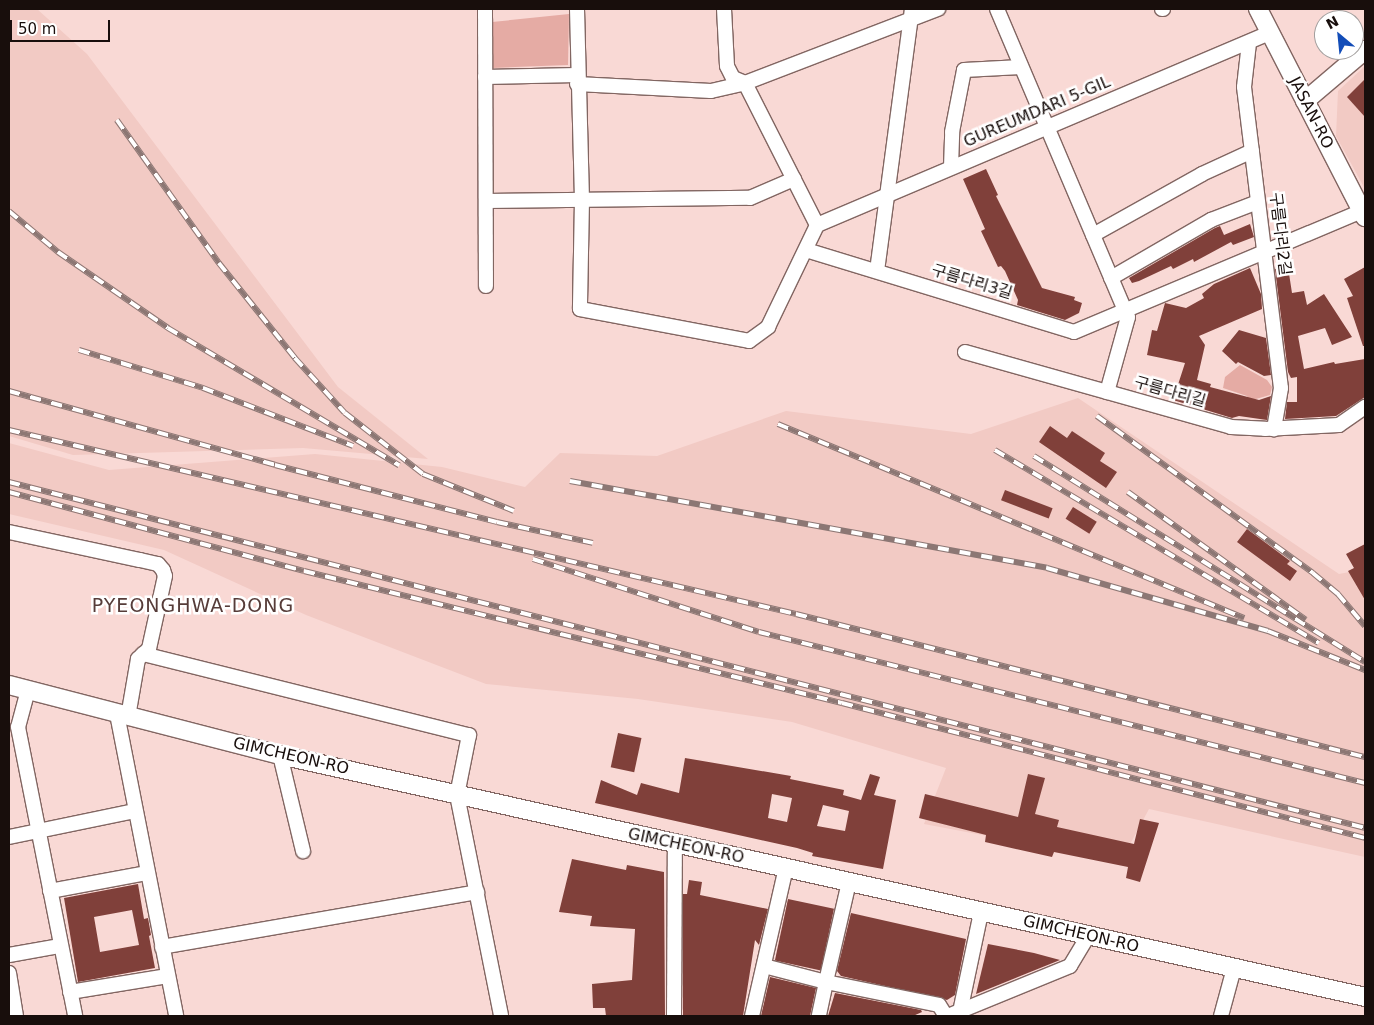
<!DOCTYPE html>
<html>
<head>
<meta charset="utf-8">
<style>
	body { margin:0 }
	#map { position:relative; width:1374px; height:1025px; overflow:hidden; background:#f9d9d5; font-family:"DejaVu Sans","Noto Sans KR",sans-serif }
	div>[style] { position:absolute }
	.built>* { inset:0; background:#f2cac4 }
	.green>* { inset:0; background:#e5aba4 }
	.building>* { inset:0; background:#80403a; transform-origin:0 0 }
	.roads { filter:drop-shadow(1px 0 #826662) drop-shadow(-1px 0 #826662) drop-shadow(0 1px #826662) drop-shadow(0 -1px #826662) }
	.minor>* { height:14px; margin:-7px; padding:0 7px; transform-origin:7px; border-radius:7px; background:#fff }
	.tertiary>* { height:18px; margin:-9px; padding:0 9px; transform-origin:9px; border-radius:9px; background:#fff }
	.rail>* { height:5.5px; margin-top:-2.75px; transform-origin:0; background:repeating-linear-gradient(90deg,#fff 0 11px,#8c7774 0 22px); box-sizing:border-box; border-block:1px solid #8c7774 }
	span { translate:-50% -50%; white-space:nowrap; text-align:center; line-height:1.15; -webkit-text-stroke:5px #fff; paint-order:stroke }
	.street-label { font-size:16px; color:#180e0c }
	.quarter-label { font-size:19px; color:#563c39; letter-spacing:1px }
	.frame { position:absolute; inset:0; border:10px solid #180e0c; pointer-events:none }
	.north { position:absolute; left:1314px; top:10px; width:50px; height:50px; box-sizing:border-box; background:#fff; border:1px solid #a39f9e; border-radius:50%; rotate:332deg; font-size:14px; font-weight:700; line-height:20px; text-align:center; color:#180e0c }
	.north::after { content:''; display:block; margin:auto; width:18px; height:22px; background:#134db8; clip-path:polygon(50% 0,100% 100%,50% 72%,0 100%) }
	.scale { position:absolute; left:10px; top:20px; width:100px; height:22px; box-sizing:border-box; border:2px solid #180e0c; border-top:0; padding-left:6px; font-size:15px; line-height:18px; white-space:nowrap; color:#180e0c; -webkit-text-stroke:4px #fff; paint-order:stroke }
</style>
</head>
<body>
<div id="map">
	<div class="built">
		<div style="clip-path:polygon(9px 9px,37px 9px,87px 54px,338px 387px,428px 459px,303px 448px,73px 455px,9px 436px)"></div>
		<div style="clip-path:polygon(1365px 66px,1365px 189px,1336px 136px,1338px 91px)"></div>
		<div style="clip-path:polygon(1078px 398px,1339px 574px,1365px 569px,1365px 857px,1149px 809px,1121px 861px,924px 824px,946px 768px,792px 722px,638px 699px,486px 684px,306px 615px,164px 550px,9px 514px,9px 443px,109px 470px,315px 454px,442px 467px,525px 487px,560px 453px,657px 456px,786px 411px,971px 434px)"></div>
	</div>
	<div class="green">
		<div style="clip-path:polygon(569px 14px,568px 65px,492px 68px,492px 22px)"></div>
		<div style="clip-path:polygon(1240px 365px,1267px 380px,1272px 387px,1270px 395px,1249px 401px,1247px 396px,1223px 388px,1225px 377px)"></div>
	</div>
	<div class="building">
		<div style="clip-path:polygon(1365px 79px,1365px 117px,1347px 97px)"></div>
		<div style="clip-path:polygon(986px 169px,998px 195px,996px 196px,1042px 288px,1075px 297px,1074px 300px,1082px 303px,1079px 313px,1065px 320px,1017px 305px,1018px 300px,1005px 271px,1001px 266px,998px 267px,981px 231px,985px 229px,963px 179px)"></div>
		<div style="clip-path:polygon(1250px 224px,1254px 237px,1233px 245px,1231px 242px,1194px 262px,1193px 259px,1173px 269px,1171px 266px,1139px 281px,1132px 283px,1129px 278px,1215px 228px,1220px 226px,1224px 235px)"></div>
		<div style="clip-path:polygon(1288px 267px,1292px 293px,1304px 291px,1307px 305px,1324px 294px,1352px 337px,1332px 345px,1325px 328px,1298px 336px,1304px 369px,1334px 362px,1335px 364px,1365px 359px,1365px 397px,1336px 416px,1285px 419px,1287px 402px,1297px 402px,1297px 377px,1291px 378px,1288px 372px,1275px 269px)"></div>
		<div style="clip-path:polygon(1365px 267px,1365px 346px,1363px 346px,1347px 298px,1353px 296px,1344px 279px)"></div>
		<div style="clip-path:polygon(1250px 268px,1261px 294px,1262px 309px,1199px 336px,1205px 345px,1197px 380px,1211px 384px,1210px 387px,1259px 400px,1271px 396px,1267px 420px,1239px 416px,1232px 418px,1173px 400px,1185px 363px,1147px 355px,1152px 330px,1157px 331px,1165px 303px,1186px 308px,1204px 298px,1202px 294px,1214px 284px)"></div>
		<div style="clip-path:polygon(1239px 330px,1266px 338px,1271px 375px,1264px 376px,1238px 362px,1236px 364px,1222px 351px)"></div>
		<div style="clip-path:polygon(1050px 426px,1067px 438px,1072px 431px,1105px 453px,1100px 461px,1117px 472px,1106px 488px,1039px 442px)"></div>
		<div style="left:1005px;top:490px;width:51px;height:11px;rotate:21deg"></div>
		<div style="left:1073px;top:507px;width:28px;height:14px;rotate:32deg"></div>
		<div style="clip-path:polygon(1247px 529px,1290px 561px,1287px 564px,1297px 571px,1290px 581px,1237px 542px)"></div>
		<div style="clip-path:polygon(1365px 544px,1365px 600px,1348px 571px,1354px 568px,1346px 554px)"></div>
		<div style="left:618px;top:733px;width:24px;height:35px;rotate:12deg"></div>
		<div style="clip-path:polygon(evenodd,685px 758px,791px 776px,790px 779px,844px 790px,843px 795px,861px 800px,870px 774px,880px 777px,874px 795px,896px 800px,883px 869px,812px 856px,813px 853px,797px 848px,595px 803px,601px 780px,637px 795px,641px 783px,679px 793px,685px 758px,772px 794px,792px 798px,787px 822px,768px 818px,772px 794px,685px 758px,823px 805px,849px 811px,845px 831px,817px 826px,823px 805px)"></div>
		<div style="clip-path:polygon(1028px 774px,1045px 778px,1035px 814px,1059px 820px,1057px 827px,1134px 844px,1140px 819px,1159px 823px,1140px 882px,1126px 878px,1128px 867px,1054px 852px,1052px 857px,985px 842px,986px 835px,919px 818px,925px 794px,1018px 817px)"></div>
		<div style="clip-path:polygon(572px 859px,626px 870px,627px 865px,664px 872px,665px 1016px,606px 1016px,605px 1008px,593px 1008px,592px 984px,632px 980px,635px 929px,590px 926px,592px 916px,559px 912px)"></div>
		<div style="clip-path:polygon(689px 880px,702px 882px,700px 895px,768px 909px,759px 945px,755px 940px,743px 1016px,683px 1016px,683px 894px,687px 894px)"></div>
		<div style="clip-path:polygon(evenodd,138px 884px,144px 919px,148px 918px,151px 935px,149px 936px,155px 968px,78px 982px,64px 898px,138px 884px,132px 910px,139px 945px,100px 952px,94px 917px,132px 910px)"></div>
		<div style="left:788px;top:899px;width:47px;height:63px;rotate:12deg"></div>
		<div style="clip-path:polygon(851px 913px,966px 939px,955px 995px,947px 1000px,841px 976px,837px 971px)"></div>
		<div style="clip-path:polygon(988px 944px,1034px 953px,1060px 960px,976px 994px)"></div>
		<div style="clip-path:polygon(770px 977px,816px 988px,810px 1016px,761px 1016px)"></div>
		<div style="clip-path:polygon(835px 993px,921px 1010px,922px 1012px,913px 1016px,828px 1016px)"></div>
	</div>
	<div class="roads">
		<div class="minor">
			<div style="left:485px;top:9px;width:277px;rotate:89.8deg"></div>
			<div style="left:577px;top:9px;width:191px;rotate:88.5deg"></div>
			<div style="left:582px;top:200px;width:109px;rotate:91.1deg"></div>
			<div style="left:580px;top:309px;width:172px;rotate:10.7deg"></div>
			<div style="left:749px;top:341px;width:24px;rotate:-36deg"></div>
			<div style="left:768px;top:327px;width:113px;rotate:-64.3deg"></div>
			<div style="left:817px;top:225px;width:159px;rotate:-116.9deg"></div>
			<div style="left:745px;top:83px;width:13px;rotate:-157deg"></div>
			<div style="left:733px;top:78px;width:13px;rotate:-117deg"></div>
			<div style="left:727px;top:66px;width:57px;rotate:-93deg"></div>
			<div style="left:997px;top:9px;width:335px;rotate:67deg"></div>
			<div style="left:1128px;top:317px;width:78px;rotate:105.6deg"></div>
			<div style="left:1162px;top:9px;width:1px"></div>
			<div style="left:1249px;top:43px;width:44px;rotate:96.5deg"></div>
			<div style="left:1244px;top:87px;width:303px;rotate:83deg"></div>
			<div style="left:1281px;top:388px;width:42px;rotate:99.7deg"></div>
			<div style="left:485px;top:77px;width:92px;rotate:-1.2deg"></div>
			<div style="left:577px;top:84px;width:134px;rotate:3deg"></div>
			<div style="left:711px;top:91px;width:35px;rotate:-13deg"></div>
			<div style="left:745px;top:83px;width:207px;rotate:-21deg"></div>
			<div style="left:951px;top:167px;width:35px;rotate:-88deg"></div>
			<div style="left:952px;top:132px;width:63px;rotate:-79deg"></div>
			<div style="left:964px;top:70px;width:57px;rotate:-3deg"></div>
			<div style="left:486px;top:201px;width:264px;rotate:-0.7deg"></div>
			<div style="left:750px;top:198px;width:48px;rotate:-23.4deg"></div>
			<div style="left:817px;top:225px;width:492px;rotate:-23deg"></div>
			<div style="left:1093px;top:235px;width:125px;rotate:-29.2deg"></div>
			<div style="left:1202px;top:174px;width:55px;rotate:-24.7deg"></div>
			<div style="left:806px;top:250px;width:280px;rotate:17deg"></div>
			<div style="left:1074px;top:332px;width:312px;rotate:-22.8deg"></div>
			<div style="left:877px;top:271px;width:264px;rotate:-82.4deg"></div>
			<div style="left:1111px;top:278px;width:116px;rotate:-30.1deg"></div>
			<div style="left:1211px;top:220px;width:50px;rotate:-21deg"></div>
			<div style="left:965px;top:352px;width:276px;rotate:15.7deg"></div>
			<div style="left:1231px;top:427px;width:34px;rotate:3deg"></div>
			<div style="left:1265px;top:429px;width:74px;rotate:-3.1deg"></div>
			<div style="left:1339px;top:425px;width:32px;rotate:-35deg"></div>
			<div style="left:9px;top:532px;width:134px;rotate:12.1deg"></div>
			<div style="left:140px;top:560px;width:18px;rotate:13deg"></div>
			<div style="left:158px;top:564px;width:8px;rotate:50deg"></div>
			<div style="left:163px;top:570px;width:6px;rotate:72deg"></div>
			<div style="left:165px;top:576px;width:75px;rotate:102.4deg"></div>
			<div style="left:149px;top:649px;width:15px;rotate:138deg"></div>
			<div style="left:138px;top:659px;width:59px;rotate:99.8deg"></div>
			<div style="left:143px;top:654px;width:336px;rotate:14deg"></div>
			<div style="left:469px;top:735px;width:61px;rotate:101.3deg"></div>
			<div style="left:457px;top:795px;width:225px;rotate:78.7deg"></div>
			<div style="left:28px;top:690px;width:38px;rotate:105deg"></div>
			<div style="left:18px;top:727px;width:295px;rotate:78.8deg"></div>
			<div style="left:117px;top:714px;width:308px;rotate:78.9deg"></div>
			<div style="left:280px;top:755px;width:99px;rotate:76.5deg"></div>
			<div style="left:9px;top:837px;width:129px;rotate:-11.7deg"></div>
			<div style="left:849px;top:882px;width:103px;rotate:103deg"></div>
			<div style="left:826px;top:982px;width:115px;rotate:11.5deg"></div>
			<div style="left:939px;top:1005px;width:13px;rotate:58deg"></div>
			<div style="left:50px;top:891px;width:99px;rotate:-10.5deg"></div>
			<div style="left:162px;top:947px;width:320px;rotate:-9.9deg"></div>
			<div style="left:9px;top:955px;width:52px;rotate:-10deg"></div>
			<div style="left:764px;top:966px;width:64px;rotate:14.5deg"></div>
			<div style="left:826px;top:982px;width:35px;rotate:102deg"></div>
			<div style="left:9px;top:973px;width:44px;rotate:80.8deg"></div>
			<div style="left:70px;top:992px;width:99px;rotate:-9.3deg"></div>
			<div style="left:960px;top:1012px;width:102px;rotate:-78.1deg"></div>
			<div style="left:674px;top:1016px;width:173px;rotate:-89.7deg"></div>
			<div style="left:752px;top:1016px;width:152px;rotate:-77.1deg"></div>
			<div style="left:948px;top:1016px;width:132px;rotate:-22.3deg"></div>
			<div style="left:1070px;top:966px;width:35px;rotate:-59deg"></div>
			<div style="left:1221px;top:1016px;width:50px;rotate:-74.8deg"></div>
		</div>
		<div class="tertiary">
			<div style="left:1258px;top:9px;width:234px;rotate:62.8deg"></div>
			<div style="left:1305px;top:101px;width:79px;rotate:-40.4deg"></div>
			<div style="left:9px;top:685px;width:280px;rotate:14.5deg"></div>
			<div style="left:280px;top:755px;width:1112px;rotate:12.57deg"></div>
		</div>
	</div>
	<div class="rail">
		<div style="left:117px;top:120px;width:176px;rotate:54.5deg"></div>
		<div style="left:219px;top:263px;width:122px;rotate:51.3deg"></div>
		<div style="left:295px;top:358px;width:74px;rotate:47.7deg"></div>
		<div style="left:345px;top:413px;width:99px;rotate:38deg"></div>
		<div style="left:423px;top:474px;width:98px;rotate:22.1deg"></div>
		<div style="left:9px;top:211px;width:64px;rotate:39.9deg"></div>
		<div style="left:58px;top:252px;width:134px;rotate:34.6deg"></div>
		<div style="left:168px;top:328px;width:269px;rotate:30.7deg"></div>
		<div style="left:79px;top:350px;width:130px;rotate:17deg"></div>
		<div style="left:203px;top:388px;width:161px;rotate:21.1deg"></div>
		<div style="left:9px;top:391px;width:276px;rotate:15.5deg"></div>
		<div style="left:275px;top:465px;width:229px;rotate:14.4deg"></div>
		<div style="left:497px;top:522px;width:98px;rotate:12.3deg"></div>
		<div style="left:1097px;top:416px;width:267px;rotate:36deg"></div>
		<div style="left:1313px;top:573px;width:33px;rotate:40deg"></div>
		<div style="left:1338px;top:594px;width:42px;rotate:49.8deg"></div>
		<div style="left:778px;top:424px;width:505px;rotate:22.6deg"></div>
		<div style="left:9px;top:430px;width:808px;rotate:13.16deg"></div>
		<div style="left:796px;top:614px;width:587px;rotate:14.11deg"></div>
		<div style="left:995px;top:450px;width:377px;rotate:30.8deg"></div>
		<div style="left:1034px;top:456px;width:390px;rotate:31.9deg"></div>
		<div style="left:570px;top:481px;width:485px;rotate:10.3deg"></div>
		<div style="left:1047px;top:568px;width:230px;rotate:15.9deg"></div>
		<div style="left:1268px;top:631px;width:105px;rotate:21.9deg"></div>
		<div style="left:9px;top:482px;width:1399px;rotate:14.31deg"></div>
		<div style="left:9px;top:492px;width:305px;rotate:15deg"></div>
		<div style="left:304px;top:571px;width:554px;rotate:13.79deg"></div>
		<div style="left:842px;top:703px;width:540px;rotate:14.47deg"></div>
		<div style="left:1128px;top:492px;width:219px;rotate:35.7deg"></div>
		<div style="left:533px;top:559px;width:237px;rotate:17.9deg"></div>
		<div style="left:759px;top:632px;width:625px;rotate:13.99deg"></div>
	</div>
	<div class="street-label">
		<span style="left:1037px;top:112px;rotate:-23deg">GUREUMDARI 5-GIL</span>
		<span style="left:1311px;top:113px;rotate:63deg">JASAN-RO</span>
		<span style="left:1280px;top:234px;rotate:83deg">구름다리2길</span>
		<span style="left:972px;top:282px;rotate:17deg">구름다리3길</span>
		<span style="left:1170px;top:392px;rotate:16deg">구름다리길</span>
		<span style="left:291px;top:756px;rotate:13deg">GIMCHEON-RO</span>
		<span style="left:686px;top:846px;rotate:12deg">GIMCHEON-RO</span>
		<span style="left:1081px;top:934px;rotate:13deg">GIMCHEON-RO</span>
	</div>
	<div class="quarter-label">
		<span style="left:193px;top:606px">PYEONGHWA-DONG</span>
	</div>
	<div class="frame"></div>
	<div class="north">N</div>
	<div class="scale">50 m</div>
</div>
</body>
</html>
